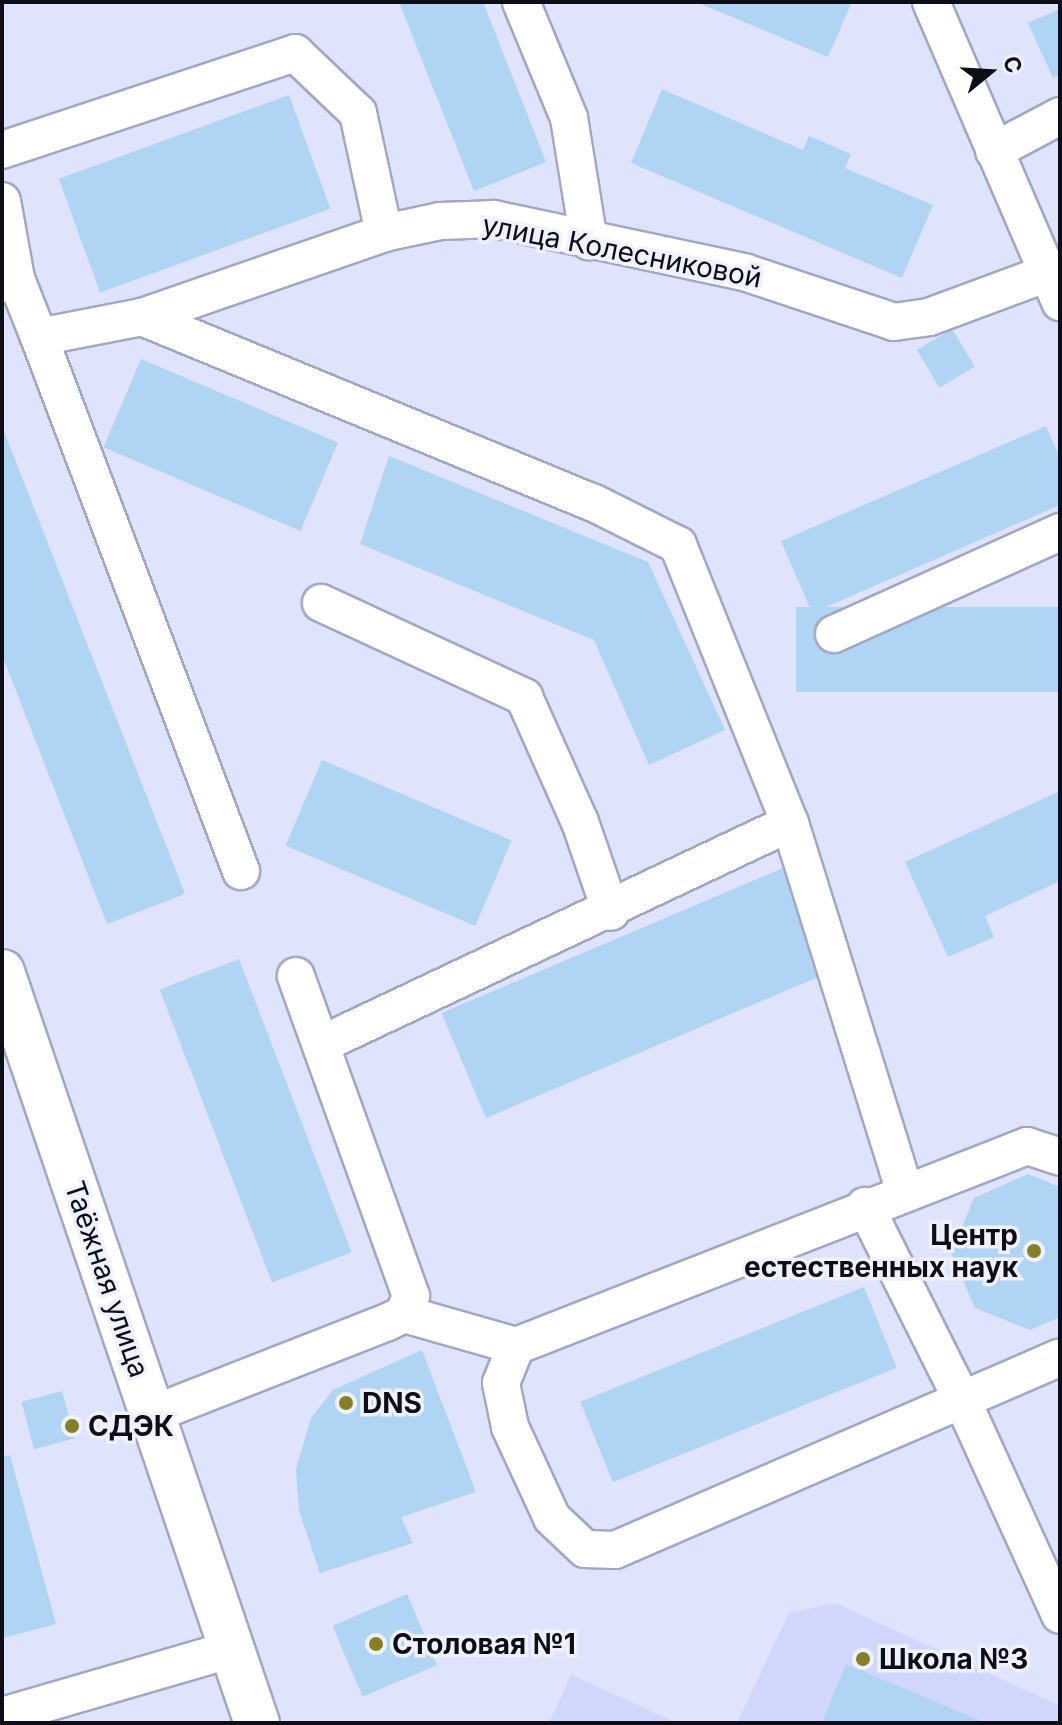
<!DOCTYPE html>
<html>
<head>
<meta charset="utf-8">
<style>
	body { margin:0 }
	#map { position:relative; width:1062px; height:1725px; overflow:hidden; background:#dfe3fb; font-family:Inter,sans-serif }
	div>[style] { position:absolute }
	.built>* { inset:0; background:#d1d7fc }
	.building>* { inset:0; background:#b0d4f3; transform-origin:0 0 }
	.roads { filter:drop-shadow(2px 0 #a2a7c4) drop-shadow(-2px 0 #a2a7c4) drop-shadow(0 2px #a2a7c4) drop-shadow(0 -2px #a2a7c4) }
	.minor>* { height:36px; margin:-18px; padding:0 18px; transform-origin:18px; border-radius:18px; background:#fff }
	.major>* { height:44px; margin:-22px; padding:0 22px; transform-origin:22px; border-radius:22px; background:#fff }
	.dots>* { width:22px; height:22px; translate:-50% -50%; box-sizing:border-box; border:4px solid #eff1fd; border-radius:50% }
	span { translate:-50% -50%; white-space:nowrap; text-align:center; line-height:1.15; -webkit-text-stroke:7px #eff1fd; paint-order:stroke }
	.street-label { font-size:28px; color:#0d0e18 }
	.poi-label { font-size:28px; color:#0d0e18; font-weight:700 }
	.right { translate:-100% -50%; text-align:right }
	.left { translate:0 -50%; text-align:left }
	.frame { position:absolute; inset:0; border:4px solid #0d0e18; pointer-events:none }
	.north { position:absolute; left:950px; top:32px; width:80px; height:80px; -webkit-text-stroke:6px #eff1fd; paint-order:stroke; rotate:72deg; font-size:22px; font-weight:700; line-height:32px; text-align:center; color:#0d0e18 }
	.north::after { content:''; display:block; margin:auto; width:28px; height:36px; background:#0d0e18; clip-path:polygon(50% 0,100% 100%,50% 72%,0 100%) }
</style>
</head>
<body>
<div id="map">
	<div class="built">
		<div style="clip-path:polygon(835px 1603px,1060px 1706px,1060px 1723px,737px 1723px,789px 1613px)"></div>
		<div style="clip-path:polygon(571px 1675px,677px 1723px,549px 1723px)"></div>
	</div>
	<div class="building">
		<div style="clip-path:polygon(399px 2px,483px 2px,546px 162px,474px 191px)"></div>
		<div style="clip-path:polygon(696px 2px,852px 2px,828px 57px)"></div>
		<div style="clip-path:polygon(1060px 9px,1060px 75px,1053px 78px,1028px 23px)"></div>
		<div style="clip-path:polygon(662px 89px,803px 150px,809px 136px,851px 154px,845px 168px,933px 205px,902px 278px,631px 163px)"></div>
		<div style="left:289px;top:95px;width:121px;height:245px;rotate:70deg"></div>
		<div style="left:952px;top:329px;width:44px;height:41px;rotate:59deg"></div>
		<div style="left:141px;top:359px;width:214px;height:96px;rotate:23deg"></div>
		<div style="clip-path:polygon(2px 426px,185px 894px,107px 924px,2px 655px)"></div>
		<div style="clip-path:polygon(1046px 426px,1060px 458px,1060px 505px,812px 613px,781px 541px)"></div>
		<div style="clip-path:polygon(389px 456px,648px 562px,725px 730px,649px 765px,594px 640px,360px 544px)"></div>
		<div style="left:1060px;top:607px;width:85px;height:264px;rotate:90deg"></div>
		<div style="left:322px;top:760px;width:206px;height:93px;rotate:23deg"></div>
		<div style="clip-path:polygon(1060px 791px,1060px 881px,985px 916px,994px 937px,948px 957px,905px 862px)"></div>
		<div style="left:783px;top:868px;width:114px;height:371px;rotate:67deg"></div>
		<div style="left:239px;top:959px;width:314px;height:85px;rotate:69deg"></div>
		<div style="clip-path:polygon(1028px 1174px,1060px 1187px,1060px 1317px,1030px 1330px,975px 1308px,951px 1253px,974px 1198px)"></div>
		<div style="left:864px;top:1287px;width:87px;height:306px;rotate:68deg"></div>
		<div style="clip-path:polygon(422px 1350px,476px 1492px,401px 1517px,413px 1543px,320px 1573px,299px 1510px,296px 1469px,311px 1418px,333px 1390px)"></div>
		<div style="left:62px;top:1391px;width:49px;height:42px;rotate:75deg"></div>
		<div style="clip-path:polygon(10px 1455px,56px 1624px,2px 1638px,2px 1457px)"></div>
		<div style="left:407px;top:1594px;width:77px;height:81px;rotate:67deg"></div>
		<div style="clip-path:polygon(846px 1664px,986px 1723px,822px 1723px)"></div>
	</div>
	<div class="roads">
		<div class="minor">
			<div style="left:521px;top:2px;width:126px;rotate:67.5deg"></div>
			<div style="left:569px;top:118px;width:125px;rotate:80.8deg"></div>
			<div style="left:931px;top:2px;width:327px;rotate:66.7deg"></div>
			<div style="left:2px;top:150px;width:309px;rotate:-18.3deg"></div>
			<div style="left:295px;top:53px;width:87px;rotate:43.6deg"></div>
			<div style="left:358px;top:113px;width:123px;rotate:77.8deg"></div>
			<div style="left:994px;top:151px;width:75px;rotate:-27.9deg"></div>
			<div style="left:2px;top:201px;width:79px;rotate:79.8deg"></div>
			<div style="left:2px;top:284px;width:15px;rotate:-20deg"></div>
			<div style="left:16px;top:279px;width:62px;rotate:68.4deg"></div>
			<div style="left:39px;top:337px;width:105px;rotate:-11deg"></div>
			<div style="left:142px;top:317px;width:256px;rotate:-19.1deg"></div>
			<div style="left:384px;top:233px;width:57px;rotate:-12.1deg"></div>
			<div style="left:440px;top:221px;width:54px;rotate:-2.1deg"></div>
			<div style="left:494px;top:219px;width:256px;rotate:12deg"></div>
			<div style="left:744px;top:272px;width:158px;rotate:18.4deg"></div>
			<div style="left:894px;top:322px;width:35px;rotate:-8deg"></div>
			<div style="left:929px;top:317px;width:124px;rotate:-20.3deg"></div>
			<div style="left:142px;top:317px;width:489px;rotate:22.4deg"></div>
			<div style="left:594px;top:503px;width:94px;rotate:26.6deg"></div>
			<div style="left:678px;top:545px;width:300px;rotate:68.1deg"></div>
			<div style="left:790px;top:823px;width:387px;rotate:72.7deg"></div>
			<div style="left:39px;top:337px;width:571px;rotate:69.28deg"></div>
			<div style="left:321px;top:603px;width:224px;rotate:24.8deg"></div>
			<div style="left:524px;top:697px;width:137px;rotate:65.9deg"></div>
			<div style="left:580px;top:822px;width:95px;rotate:71deg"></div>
			<div style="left:834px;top:634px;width:248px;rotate:-24.3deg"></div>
			<div style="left:324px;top:1043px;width:515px;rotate:-25.27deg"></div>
			<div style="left:865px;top:1206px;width:217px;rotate:63.4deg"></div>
			<div style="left:962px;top:1400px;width:236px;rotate:65.5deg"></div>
			<div style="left:404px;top:1314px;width:116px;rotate:15.9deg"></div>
			<div style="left:516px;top:1346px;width:549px;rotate:-21.37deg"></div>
			<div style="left:1027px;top:1146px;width:35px;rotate:18deg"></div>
			<div style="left:516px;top:1346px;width:40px;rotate:112deg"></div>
			<div style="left:501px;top:1383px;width:45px;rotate:78.4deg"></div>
			<div style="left:510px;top:1427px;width:100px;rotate:65.2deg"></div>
			<div style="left:552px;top:1518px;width:45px;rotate:43.2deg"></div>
			<div style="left:585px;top:1549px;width:30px;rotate:2deg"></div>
			<div style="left:615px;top:1550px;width:485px;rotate:-23.4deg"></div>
			<div style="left:153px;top:1414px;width:252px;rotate:-21.4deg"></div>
			<div style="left:388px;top:1322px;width:18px;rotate:-27deg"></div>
			<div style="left:404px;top:1314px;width:19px;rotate:-69deg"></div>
			<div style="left:411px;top:1296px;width:340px;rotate:-109.8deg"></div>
			<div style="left:2px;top:1716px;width:240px;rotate:-16.2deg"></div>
		</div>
		<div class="major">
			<div style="left:2px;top:972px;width:793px;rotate:71.25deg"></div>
		</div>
	</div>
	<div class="dots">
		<div style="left:1034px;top:1251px;background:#858028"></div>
		<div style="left:346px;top:1403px;background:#858028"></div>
		<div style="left:72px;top:1426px;background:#858028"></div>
		<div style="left:376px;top:1644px;background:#858028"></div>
		<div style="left:863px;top:1659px;background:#858028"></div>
	</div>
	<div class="street-label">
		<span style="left:622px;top:251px;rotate:11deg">улица Колесниковой</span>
		<span style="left:107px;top:1279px;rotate:71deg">Таёжная улица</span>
	</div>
	<div class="poi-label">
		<span class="right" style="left:1018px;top:1251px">Центр<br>естественных наук</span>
		<span class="left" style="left:362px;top:1403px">DNS</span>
		<span class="left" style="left:88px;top:1426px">СДЭК</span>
		<span class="left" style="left:392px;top:1644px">Столовая №1</span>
		<span class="left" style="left:879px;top:1659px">Школа №3</span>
	</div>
	<div class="frame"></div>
	<div class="north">С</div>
</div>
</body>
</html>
